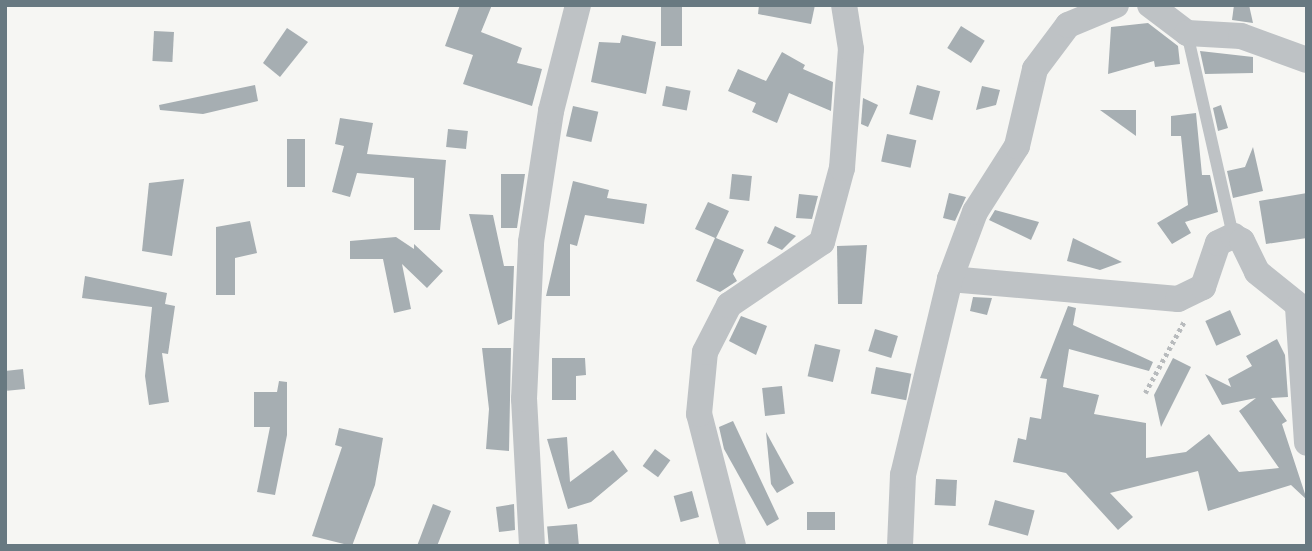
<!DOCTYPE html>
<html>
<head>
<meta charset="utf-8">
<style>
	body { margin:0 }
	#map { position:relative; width:1312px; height:551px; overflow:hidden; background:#f6f6f3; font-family:"Exo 2",sans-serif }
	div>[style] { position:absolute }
	.building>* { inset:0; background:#a6aeb2; transform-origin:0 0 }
	.path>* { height:4.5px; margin-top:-2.25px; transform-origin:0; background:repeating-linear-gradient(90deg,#b8bbbd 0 3.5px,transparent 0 7px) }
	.lane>* { height:12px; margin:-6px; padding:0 6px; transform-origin:6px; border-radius:6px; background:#bec2c5 }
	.street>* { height:26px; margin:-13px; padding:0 13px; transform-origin:13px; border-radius:13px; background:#bec2c5 }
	span { translate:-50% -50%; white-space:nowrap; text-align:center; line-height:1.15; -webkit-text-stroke:7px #fff; paint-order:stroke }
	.frame { position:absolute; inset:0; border:7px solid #687981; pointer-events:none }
</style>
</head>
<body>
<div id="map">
	<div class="building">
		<div style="clip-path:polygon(460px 5px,492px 5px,481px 32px,522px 48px,517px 63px,542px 69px,532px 106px,463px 84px,473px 55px,445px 46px)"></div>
		<div style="left:661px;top:5px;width:21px;height:41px"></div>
		<div style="clip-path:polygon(759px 5px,815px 5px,811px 24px,758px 14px)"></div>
		<div style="clip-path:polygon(1234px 5px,1249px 5px,1253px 23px,1232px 20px)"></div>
		<div style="clip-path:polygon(1148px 23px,1178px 46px,1180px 64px,1155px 67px,1154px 61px,1108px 74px,1111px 27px)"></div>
		<div style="left:961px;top:26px;width:28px;height:26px;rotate:32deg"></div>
		<div style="clip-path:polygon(287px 28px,308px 42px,280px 77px,263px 63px)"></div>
		<div style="left:154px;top:31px;width:20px;height:30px;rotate:3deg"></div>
		<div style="clip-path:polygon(622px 35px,656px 42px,646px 94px,591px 82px,599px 42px,620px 43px)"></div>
		<div style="clip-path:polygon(1200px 51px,1253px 57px,1253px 73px,1205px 74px)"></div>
		<div style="clip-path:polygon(782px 52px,805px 65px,803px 69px,833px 82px,831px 111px,789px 93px,777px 123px,752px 112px,756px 103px,728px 91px,738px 69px,766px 81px)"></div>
		<div style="clip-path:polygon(255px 85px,258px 101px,203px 114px,160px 110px,159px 105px)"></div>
		<div style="left:917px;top:85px;width:24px;height:30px;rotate:15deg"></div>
		<div style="left:666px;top:86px;width:25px;height:20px;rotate:11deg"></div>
		<div style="clip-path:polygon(982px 86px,1000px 90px,996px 105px,976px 110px)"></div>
		<div style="clip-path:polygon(863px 98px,878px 105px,868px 127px,861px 124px)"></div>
		<div style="clip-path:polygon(1221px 105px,1228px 128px,1218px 131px,1213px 108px)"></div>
		<div style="left:573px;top:106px;width:26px;height:31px;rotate:13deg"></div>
		<div style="clip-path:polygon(1100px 110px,1136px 110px,1136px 136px)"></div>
		<div style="clip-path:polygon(1196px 113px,1202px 175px,1210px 175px,1218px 212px,1185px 222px,1191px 233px,1172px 244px,1157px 223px,1188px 205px,1181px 136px,1171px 136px,1171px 116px)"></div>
		<div style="clip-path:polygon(340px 118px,373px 123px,367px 154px,446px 160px,440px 230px,414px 230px,414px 178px,357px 173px,350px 197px,332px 192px,344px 146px,335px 144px)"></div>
		<div style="left:448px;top:129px;width:20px;height:18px;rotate:6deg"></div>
		<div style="left:887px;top:134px;width:30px;height:28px;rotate:12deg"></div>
		<div style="left:287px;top:139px;width:18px;height:48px"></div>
		<div style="clip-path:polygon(1253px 147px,1263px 191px,1233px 198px,1227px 171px,1245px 167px)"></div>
		<div style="clip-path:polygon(501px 174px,525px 174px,517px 228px,501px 228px)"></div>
		<div style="left:732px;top:174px;width:20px;height:25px;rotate:6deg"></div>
		<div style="clip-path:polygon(184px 179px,172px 256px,142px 251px,149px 183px)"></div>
		<div style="clip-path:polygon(573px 181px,609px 190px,607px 198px,647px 204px,644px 224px,585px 215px,577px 246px,570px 244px,570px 296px,546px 296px)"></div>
		<div style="clip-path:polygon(949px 193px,966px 197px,955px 221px,943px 218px)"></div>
		<div style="clip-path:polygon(1307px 193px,1307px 238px,1266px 244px,1259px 201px)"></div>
		<div style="clip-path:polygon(799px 194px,818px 196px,812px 219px,796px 218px)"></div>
		<div style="clip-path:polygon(708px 202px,729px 211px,716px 238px,744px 250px,733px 274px,737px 281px,720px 292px,696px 281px,715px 238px,695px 229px)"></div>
		<div style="clip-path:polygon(995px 210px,1039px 222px,1031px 240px,989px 220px)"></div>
		<div style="clip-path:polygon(469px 214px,493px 215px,504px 266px,514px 266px,512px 319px,498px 325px)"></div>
		<div style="clip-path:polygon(250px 221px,257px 253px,235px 258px,235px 295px,216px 295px,216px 227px)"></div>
		<div style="clip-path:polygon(775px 226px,796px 236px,782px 250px,767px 243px)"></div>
		<div style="clip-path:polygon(396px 237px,414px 249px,414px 244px,443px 271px,427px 288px,402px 264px,411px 309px,394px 313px,383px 259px,350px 259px,350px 241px)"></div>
		<div style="clip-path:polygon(1073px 238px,1122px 262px,1100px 270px,1067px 261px)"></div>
		<div style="clip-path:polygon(867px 245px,862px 304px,838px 304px,837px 246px)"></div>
		<div style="clip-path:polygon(85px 276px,167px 293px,165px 304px,175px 306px,168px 354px,162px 353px,169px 402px,149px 405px,145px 376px,152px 307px,82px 298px)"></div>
		<div style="clip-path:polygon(973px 297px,992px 298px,987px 315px,970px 311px)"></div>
		<div style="clip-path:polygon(1068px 306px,1076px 308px,1073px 325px,1153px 362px,1149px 371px,1069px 349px,1063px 387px,1099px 395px,1094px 414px,1146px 423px,1146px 458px,1186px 452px,1209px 434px,1239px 472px,1279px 468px,1239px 411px,1256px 398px,1222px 405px,1205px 374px,1231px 387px,1228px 379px,1252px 366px,1246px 356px,1277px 339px,1285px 355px,1288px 397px,1271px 398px,1287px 421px,1282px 424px,1307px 500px,1291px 485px,1208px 511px,1198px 471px,1110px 493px,1133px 517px,1118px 530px,1066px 473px,1013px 462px,1018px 438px,1026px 440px,1030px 417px,1041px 419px,1047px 379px,1040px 378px)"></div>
		<div style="left:1230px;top:310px;width:27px;height:27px;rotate:66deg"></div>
		<div style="clip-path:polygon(741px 316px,767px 326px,756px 355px,729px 341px)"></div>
		<div style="left:875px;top:329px;width:24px;height:23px;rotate:17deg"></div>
		<div style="left:815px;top:344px;width:26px;height:33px;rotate:13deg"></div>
		<div style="clip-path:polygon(482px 348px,511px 348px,509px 451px,486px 449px,489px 409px)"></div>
		<div style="clip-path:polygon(552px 358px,585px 358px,586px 375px,576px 376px,576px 400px,552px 400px)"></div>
		<div style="clip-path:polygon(1173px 358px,1191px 367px,1161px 427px,1154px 395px)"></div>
		<div style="left:876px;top:367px;width:36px;height:27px;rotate:11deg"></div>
		<div style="left:23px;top:369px;width:20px;height:18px;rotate:84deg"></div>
		<div style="clip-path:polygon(279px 381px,287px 382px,287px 435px,275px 495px,257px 492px,270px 427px,254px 427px,254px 392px,277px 392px)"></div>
		<div style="left:782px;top:386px;width:28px;height:20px;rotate:84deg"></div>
		<div style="clip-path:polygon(733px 421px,779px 519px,767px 526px,724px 449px,719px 427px)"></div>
		<div style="clip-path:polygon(339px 428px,383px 438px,375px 485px,352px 546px,312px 536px,342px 447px,335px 445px)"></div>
		<div style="clip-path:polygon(766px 432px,794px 483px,777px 493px,771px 484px)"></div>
		<div style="clip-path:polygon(567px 437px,570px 482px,613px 450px,628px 471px,591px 502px,568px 509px,547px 439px)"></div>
		<div style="left:655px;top:449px;width:19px;height:21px;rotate:36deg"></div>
		<div style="left:936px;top:479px;width:21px;height:26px;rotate:3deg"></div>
		<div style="left:692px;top:491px;width:27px;height:19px;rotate:75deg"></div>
		<div style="left:995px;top:500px;width:41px;height:26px;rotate:15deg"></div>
		<div style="clip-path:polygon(433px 504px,451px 511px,437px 546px,417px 546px)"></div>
		<div style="clip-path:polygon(514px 504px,515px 530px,499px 532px,496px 507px)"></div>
		<div style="left:807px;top:512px;width:28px;height:18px"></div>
		<div style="left:577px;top:524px;width:22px;height:30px;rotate:85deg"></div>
	</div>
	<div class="path">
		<div style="left:1145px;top:393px;width:83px;rotate:-61.3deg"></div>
	</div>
	<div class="lane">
		<div style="left:1187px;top:33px;width:208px;rotate:77.2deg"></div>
	</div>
	<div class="street">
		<div style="left:1150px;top:5px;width:46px;rotate:37.1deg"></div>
		<div style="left:1187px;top:33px;width:54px;rotate:3.2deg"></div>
		<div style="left:1241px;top:36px;width:70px;rotate:20deg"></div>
		<div style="left:950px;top:279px;width:229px;rotate:5deg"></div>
		<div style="left:1178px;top:299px;width:28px;rotate:-26deg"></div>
		<div style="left:1203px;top:287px;width:46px;rotate:-71.2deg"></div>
		<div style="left:1218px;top:243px;width:17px;rotate:-25deg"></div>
		<div style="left:1233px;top:236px;width:10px;rotate:29deg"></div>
		<div style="left:1242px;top:241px;width:34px;rotate:64deg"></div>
		<div style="left:1257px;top:272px;width:64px;rotate:38.7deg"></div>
		<div style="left:1298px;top:307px;width:136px;rotate:86.2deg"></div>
		<div style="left:532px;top:546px;width:147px;rotate:-93.1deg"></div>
		<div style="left:524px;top:399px;width:157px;rotate:-87.4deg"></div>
		<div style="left:531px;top:242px;width:133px;rotate:-81.3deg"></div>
		<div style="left:551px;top:111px;width:109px;rotate:-75.7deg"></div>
		<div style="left:733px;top:546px;width:136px;rotate:-104.4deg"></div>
		<div style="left:699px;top:414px;width:62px;rotate:-84.5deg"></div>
		<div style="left:705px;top:352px;width:53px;rotate:-62.9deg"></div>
		<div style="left:729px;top:305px;width:112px;rotate:-34.1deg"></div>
		<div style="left:822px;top:242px;width:77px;rotate:-74.9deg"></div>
		<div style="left:842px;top:168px;width:119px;rotate:-85.7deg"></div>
		<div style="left:851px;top:49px;width:45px;rotate:-99deg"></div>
		<div style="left:900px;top:546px;width:71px;rotate:-87.6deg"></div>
		<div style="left:903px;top:475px;width:202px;rotate:-76.5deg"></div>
		<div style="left:950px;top:279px;width:72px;rotate:-69.5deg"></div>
		<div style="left:975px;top:212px;width:78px;rotate:-57.5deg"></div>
		<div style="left:1017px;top:146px;width:79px;rotate:-76.8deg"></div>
		<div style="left:1035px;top:69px;width:55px;rotate:-53.1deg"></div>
		<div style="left:1068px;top:25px;width:52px;rotate:-22.6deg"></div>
	</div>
	<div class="frame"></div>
</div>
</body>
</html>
